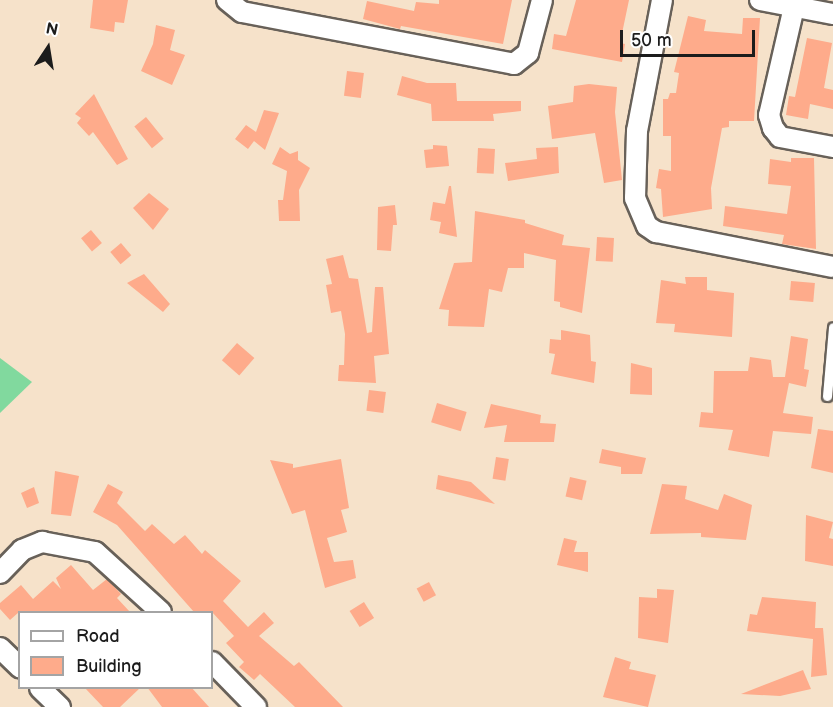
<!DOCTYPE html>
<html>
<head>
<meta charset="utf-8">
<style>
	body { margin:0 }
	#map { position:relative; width:833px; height:707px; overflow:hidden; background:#f6e2ca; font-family:"Balsamiq Sans",sans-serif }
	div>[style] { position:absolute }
	.green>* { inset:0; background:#81d99e }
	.building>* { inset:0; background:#feab8b; transform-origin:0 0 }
	.roads { filter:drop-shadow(2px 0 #686159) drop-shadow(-2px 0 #686159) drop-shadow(0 2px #686159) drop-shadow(0 -2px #686159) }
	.service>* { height:9px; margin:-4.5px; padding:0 4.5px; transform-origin:4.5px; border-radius:4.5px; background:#fff }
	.minor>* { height:20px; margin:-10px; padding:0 10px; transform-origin:10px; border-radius:10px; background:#fff }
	span { translate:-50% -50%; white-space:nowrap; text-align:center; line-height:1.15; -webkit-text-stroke:4.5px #fff; paint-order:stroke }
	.legend { position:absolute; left:18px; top:611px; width:195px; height:78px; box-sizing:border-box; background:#fff; border:2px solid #a4a4a4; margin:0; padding:8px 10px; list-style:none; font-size:18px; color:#1c1c1c }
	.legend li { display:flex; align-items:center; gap:12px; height:30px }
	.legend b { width:30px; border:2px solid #a4a4a4 }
	.north { position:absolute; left:18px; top:18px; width:60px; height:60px; -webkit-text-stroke:4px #fff; paint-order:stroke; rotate:12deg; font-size:16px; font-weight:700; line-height:24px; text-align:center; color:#1c1c1c }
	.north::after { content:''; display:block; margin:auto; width:21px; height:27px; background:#1c1c1c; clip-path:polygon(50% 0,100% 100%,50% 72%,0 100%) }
	.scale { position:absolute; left:620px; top:30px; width:135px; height:27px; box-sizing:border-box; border:3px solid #1c1c1c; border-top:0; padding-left:8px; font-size:18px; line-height:21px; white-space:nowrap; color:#1c1c1c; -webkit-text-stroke:4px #fff; paint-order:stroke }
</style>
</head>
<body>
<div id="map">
	<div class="green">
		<div style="clip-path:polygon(0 358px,32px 382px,0 413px)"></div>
	</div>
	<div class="building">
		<div style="clip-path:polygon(93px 0,128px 0,124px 23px,115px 22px,114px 32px,90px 28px)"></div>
		<div style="clip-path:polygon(439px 0,512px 0,503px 44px,401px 26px,400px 29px,363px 19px,367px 1px,414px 11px,416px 2px,439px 4px)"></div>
		<div style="clip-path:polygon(576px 0,629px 0,620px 43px,625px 44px,622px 62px,552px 49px,554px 34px,566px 36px)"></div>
		<div style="clip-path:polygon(688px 16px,706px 20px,704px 31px,742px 34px,743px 18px,760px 18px,754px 121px,729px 121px,729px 127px,722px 128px,711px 188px,712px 209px,663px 217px,661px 189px,656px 188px,659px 169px,671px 171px,671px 136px,663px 136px,663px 99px,668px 99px,670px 93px,676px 93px,679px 73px,674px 72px)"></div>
		<div style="clip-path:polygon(156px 25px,175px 30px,170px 50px,185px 55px,172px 85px,141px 71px,153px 44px)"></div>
		<div style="clip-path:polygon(807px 38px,832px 43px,824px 88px,833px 90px,833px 109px,810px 104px,808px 119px,786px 115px,789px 96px,795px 97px)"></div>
		<div style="left:347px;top:71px;width:17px;height:25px;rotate:7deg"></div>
		<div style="clip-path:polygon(402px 76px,427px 83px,456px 83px,457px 101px,521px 101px,521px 111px,493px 114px,494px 121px,432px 121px,431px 104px,397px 95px)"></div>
		<div style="clip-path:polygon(589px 84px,617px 87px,615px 112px,622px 180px,604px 183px,595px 133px,552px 139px,548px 106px,573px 102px,574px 86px)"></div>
		<div style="clip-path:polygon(94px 94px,128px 159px,117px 165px,93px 132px,89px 136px,77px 123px,81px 118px,75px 114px)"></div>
		<div style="clip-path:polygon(264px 110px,279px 113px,265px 150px,254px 141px,248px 149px,235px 139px,246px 125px,256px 132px)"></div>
		<div style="left:146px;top:117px;width:28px;height:15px;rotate:51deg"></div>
		<div style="clip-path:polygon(433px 145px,447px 146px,449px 166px,426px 168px,424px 150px,433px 149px)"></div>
		<div style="clip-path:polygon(280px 147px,290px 154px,298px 151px,298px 160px,310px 168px,299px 190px,300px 221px,279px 221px,278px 200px,283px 200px,287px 171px,272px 164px)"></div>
		<div style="clip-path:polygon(558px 147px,559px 173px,508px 181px,505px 163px,537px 159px,536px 148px)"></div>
		<div style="left:478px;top:148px;width:17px;height:25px;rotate:3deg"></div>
		<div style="clip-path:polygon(791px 158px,814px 158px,816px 249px,782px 244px,784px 235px,723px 226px,725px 206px,787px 214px,791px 186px,768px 184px,770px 159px,791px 162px)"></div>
		<div style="clip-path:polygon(449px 186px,451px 186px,457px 237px,439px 233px,441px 222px,430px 220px,433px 202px,445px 204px)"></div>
		<div style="clip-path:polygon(149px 193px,169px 209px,153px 230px,133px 208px)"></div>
		<div style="clip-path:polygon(395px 205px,397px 225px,393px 225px,391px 251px,377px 250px,378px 207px)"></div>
		<div style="clip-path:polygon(475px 211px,525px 220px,525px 223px,564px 235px,562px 245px,590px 248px,582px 313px,560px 307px,560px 302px,554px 301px,556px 260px,524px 253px,524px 268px,508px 268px,502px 292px,489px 289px,484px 327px,448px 326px,449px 310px,439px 309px,454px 263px,472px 262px)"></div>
		<div style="left:91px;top:230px;width:17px;height:13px;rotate:50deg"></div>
		<div style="left:597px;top:237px;width:17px;height:24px;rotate:3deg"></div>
		<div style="left:121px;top:243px;width:16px;height:14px;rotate:50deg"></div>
		<div style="clip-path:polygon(343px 255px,349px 278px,358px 279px,367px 333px,372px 332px,375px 287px,383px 287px,389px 354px,374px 356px,376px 383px,338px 381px,339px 365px,344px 365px,345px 334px,341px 311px,331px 313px,326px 285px,332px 284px,326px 259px)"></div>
		<div style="clip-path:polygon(144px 274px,170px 304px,163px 312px,127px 283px)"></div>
		<div style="clip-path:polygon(685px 277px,707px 277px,707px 290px,734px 293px,732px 337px,674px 332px,675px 324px,656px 323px,661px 280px,686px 284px)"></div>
		<div style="left:791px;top:281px;width:24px;height:19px;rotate:5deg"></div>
		<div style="clip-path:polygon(561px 330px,590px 335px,591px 361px,596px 362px,594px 383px,551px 374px,555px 354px,549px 353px,550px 339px,561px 340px)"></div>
		<div style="clip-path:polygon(791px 336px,808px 339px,804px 369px,809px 370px,806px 387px,789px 383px,783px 413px,813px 417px,811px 434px,773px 431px,769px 457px,728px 450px,733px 430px,699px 427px,701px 412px,713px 413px,714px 371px,748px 371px,750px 357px,771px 360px,773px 377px,785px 377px)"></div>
		<div style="left:237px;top:343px;width:23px;height:23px;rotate:41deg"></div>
		<div style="clip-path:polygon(631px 363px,652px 368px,652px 395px,630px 394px)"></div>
		<div style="left:369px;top:390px;width:17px;height:21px;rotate:7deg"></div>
		<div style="left:437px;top:403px;width:31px;height:20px;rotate:17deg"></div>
		<div style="clip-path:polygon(491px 404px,541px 415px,540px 423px,556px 424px,554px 442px,504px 442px,507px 425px,484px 428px)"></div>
		<div style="clip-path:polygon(818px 429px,833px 431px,833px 473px,811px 468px)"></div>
		<div style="clip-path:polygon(602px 449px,646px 458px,642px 474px,621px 474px,621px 467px,599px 463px)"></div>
		<div style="left:496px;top:457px;width:13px;height:22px;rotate:9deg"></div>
		<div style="clip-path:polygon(341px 459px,349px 508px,341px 510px,347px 532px,327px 538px,334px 562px,353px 560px,356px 578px,325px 588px,305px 510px,292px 514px,270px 460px,293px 464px,293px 468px)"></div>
		<div style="clip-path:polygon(55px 471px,79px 476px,71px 516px,51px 514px)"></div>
		<div style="clip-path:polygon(438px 475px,471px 482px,495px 504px,436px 489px)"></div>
		<div style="left:570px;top:477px;width:17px;height:20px;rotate:13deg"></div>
		<div style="clip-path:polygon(108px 484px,123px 492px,117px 503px,145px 531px,152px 524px,174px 544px,185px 535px,202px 554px,205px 550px,241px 581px,223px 601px,248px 627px,264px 612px,274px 623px,259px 636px,294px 666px,299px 662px,343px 707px,295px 707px,260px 674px,254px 680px,239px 667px,244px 662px,226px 643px,234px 636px,212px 612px,194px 612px,117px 525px,93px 512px)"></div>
		<div style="clip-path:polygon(662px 484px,687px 486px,685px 499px,718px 510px,724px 494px,752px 505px,746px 540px,701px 537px,701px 533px,650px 534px)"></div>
		<div style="clip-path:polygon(34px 487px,39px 503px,27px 508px,21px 493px)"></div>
		<div style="clip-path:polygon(806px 515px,833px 522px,829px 538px,833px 539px,833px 566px,805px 561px)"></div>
		<div style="clip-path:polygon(564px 538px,577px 541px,574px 552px,588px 552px,588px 572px,557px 565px)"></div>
		<div style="clip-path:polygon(71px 565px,93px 590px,107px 579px,121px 594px,117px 598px,130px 612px,19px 612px,10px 620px,0 609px,0 603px,21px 585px,33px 599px,53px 581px,61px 589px,56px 578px)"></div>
		<div style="left:429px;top:582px;width:15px;height:14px;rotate:62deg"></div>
		<div style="clip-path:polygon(657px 589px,674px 590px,668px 643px,638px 638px,639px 597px,657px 598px)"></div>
		<div style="clip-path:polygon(762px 597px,816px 602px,815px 628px,823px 628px,827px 675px,811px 677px,813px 639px,747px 631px,750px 614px,757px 615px)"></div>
		<div style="left:364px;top:602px;width:19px;height:17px;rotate:58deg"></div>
		<div style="clip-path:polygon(615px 657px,631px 662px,629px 669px,656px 675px,648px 707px,603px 697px)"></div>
		<div style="clip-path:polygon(803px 670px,811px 689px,780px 696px,741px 694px)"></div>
		<div style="clip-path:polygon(84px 687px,141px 687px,120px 707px,103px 707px)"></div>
		<div style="clip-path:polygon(147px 687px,191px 687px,209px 707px,162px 707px)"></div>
	</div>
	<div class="roads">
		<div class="service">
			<div style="left:827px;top:396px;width:69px;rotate:-85deg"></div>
		</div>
		<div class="minor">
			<div style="left:227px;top:0;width:19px;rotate:39deg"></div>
			<div style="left:242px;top:12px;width:277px;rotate:10.8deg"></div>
			<div style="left:514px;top:64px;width:18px;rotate:-38deg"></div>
			<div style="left:528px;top:53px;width:55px;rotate:-75.2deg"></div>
			<div style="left:662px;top:0;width:133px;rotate:100.8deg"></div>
			<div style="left:637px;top:131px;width:67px;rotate:91.7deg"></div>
			<div style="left:635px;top:198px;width:30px;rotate:67deg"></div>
			<div style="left:647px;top:226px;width:11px;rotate:34deg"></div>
			<div style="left:656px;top:232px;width:180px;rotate:11.2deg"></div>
			<div style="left:760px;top:0;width:74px;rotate:10.9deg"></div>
			<div style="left:794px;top:7px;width:111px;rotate:103deg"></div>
			<div style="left:769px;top:115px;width:14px;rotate:73deg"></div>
			<div style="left:773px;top:128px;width:11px;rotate:52deg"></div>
			<div style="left:780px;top:137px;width:54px;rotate:10.7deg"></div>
			<div style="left:0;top:573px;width:32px;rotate:-46deg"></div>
			<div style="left:22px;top:550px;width:22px;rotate:-22deg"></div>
			<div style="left:42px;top:542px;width:54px;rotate:10.7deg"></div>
			<div style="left:95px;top:552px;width:89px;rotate:42.3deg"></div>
			<div style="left:0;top:648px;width:28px;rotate:44deg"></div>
			<div style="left:212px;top:662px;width:63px;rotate:45.6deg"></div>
			<div style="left:40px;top:688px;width:28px;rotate:44deg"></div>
		</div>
	</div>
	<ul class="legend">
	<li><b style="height:8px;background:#fff"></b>Road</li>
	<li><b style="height:16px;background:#feab8b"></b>Building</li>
	</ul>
	<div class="north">N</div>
	<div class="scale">50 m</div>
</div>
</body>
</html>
